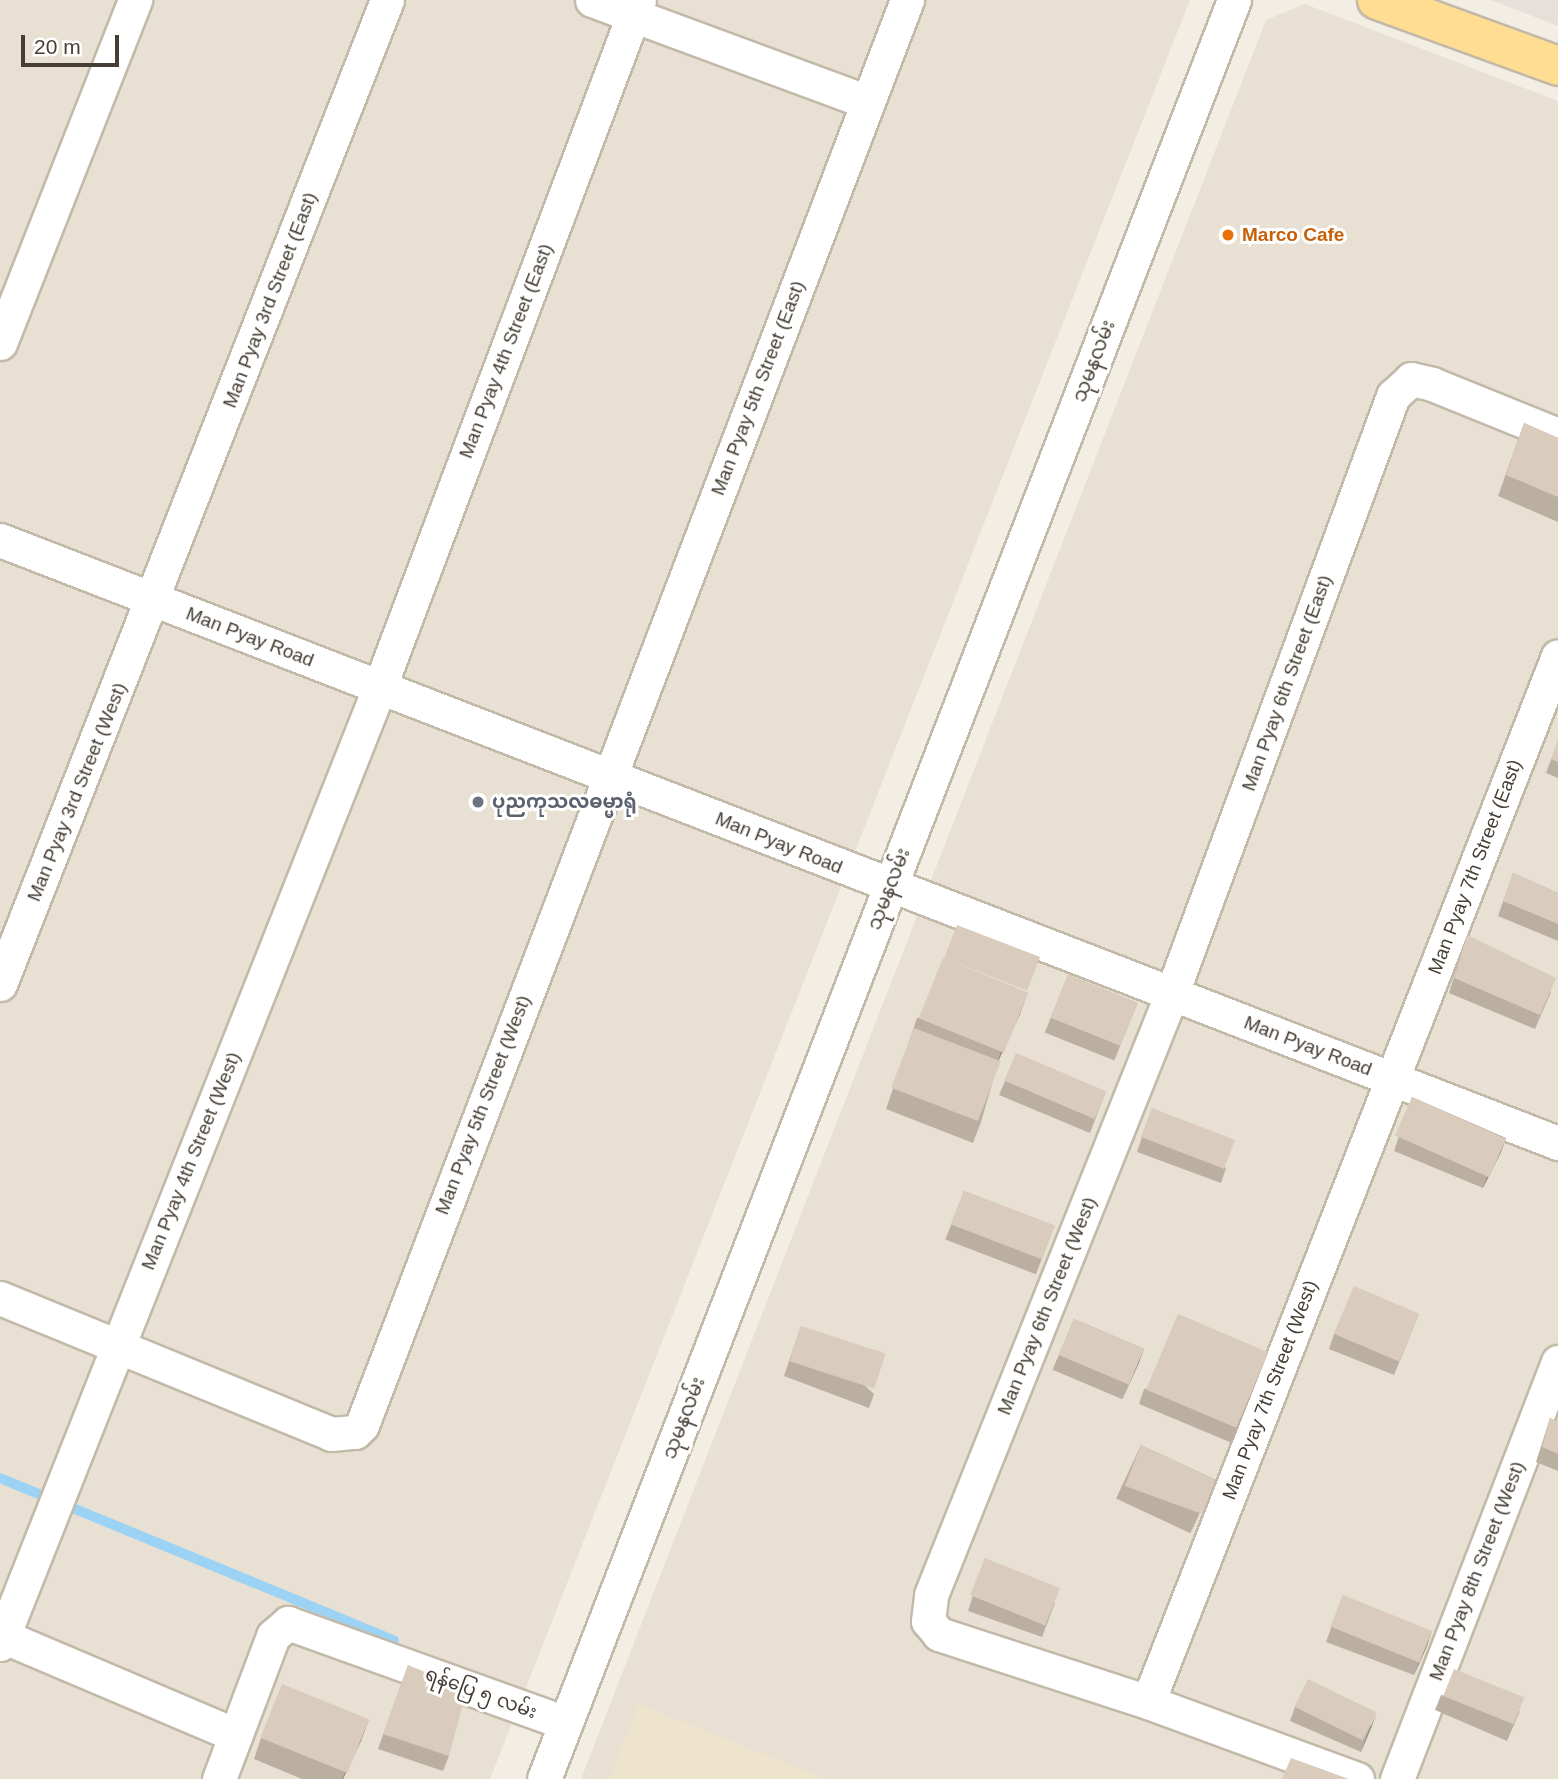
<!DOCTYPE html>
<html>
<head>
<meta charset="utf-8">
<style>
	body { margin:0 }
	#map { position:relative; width:1558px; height:1779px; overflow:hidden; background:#f3eee4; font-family:Helvetica,"Noto Sans Myanmar",sans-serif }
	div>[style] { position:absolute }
	.residential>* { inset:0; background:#e8e0d2 }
	.industrial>* { inset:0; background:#e5e0d9 }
	.education>* { inset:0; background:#eee3cd }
	.stream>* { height:10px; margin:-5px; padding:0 5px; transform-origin:5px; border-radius:5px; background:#9cd3f5 }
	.roads { filter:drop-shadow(2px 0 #c2b9a9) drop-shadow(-2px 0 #c2b9a9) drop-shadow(0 2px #c2b9a9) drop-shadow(0 -2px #c2b9a9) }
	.minor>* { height:33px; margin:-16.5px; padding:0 16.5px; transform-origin:16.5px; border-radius:16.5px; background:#fff }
	.major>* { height:38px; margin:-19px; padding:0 19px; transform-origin:19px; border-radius:19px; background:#ffdd92 }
	.wall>* { inset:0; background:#bbafa2; transform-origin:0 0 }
	.shaded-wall>* { inset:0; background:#988f84 }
	.building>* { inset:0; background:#d9ccbc; transform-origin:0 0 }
	.dots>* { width:19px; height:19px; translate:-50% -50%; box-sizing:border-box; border:4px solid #fff; border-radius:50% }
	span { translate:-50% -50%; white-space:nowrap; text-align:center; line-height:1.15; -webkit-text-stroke:6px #fff; paint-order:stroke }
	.food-label { font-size:19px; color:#c56008; font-weight:700 }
	.left { translate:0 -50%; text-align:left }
	.street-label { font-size:19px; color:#463e34 }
	.worship-label { font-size:19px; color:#5b616d; font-weight:700 }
	.scale { position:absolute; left:21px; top:35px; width:98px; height:32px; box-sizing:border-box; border:4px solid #463e34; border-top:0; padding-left:9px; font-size:21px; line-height:24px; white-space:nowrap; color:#463e34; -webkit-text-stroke:5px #fff; paint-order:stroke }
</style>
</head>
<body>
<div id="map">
	<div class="residential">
		<div style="clip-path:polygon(0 0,1190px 0,490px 1779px,0 1779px)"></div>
		<div style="clip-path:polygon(1305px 4px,1558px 101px,1558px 1779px,581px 1779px,1266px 20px)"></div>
	</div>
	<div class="industrial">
		<div style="clip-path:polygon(1491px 0,1558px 0,1558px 26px)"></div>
	</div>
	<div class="education">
		<div style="clip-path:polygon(639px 1704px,825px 1779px,609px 1779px)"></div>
	</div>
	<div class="stream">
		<div style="left:0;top:1478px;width:426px;rotate:22.4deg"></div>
	</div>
	<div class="roads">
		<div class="minor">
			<div style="left:592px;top:0;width:294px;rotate:20.3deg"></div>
			<div style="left:0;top:343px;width:369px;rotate:-68.5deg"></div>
			<div style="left:0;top:540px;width:1671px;rotate:21.16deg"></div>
			<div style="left:0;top:984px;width:1057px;rotate:-68.53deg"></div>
			<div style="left:0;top:1298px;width:358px;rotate:22.3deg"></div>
			<div style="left:331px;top:1434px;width:24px;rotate:-5deg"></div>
			<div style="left:355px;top:1432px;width:10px;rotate:-45deg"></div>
			<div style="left:362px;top:1425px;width:1526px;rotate:-69.07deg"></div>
			<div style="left:0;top:1635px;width:256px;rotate:23deg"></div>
			<div style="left:0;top:1644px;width:1031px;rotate:-68.36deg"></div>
			<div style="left:380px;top:686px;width:733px;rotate:-69.32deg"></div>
			<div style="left:1148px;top:1702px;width:1123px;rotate:-68.6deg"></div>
			<div style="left:219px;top:1779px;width:153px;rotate:-69.3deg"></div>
			<div style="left:273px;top:1636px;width:20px;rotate:-41deg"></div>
			<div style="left:288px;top:1623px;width:295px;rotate:19.8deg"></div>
			<div style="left:544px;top:1779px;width:1908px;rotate:-68.8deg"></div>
			<div style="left:1357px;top:1779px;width:223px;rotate:-159.8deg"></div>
			<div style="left:1148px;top:1702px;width:220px;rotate:-162deg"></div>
			<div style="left:939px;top:1634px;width:17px;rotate:-130deg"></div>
			<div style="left:928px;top:1621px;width:26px;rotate:-83deg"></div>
			<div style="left:931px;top:1595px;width:648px;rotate:-68.18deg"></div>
			<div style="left:1172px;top:993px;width:637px;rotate:-69.69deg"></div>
			<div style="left:1393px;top:396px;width:25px;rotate:-43deg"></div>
			<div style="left:1411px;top:379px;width:22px;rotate:13deg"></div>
			<div style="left:1432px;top:384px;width:136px;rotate:22deg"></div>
			<div style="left:1397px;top:1779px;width:447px;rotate:-68.9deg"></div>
		</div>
		<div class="major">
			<div style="left:1377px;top:0;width:193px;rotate:20deg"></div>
		</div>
	</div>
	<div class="wall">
		<div style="clip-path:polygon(1524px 423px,1558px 438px,1558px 522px,1498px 496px)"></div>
		<div style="clip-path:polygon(1558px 741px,1558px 778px,1546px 773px)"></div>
		<div style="clip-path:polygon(1513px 873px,1558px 893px,1558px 941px,1498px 916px)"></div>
		<div style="clip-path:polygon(1467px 935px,1551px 992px,1535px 1029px,1449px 993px)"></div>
		<div style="left:1068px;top:975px;width:75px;height:62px;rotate:22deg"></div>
		<div style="clip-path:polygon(1020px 1014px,999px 1060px,981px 1122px,973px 1143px,886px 1109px,917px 1018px)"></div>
		<div style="clip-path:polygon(1005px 1081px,1106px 1091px,1090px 1133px,999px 1095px)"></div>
		<div style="clip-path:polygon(1412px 1097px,1506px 1138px,1501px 1152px,1483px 1188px,1394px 1151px)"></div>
		<div style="clip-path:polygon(1152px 1108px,1226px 1168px,1221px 1183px,1137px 1152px)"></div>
		<div style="left:964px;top:1191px;width:97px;height:52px;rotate:21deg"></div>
		<div style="clip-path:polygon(1419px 1314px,1394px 1375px,1329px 1349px,1334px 1334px)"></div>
		<div style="left:1074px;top:1319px;width:76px;height:55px;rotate:23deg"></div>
		<div style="clip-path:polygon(801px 1326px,874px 1394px,869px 1408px,784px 1376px)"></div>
		<div style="clip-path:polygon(1268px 1353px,1232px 1443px,1139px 1404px,1144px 1389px)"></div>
		<div style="clip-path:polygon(1550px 1418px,1558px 1422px,1558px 1471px,1536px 1462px)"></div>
		<div style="left:1141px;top:1445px;width:82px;height:59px;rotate:25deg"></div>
		<div style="clip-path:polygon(985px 1558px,1055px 1603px,1042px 1637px,968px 1611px)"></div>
		<div style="clip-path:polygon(1343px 1595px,1427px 1646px,1414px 1675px,1326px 1642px)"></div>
		<div style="clip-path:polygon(408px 1665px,449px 1756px,443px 1771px,378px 1749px)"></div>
		<div style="clip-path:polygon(1441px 1695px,1520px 1711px,1507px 1741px,1435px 1710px)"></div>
		<div style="clip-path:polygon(1295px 1707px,1372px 1726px,1361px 1752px,1290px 1721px)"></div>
		<div style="clip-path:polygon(369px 1719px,361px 1741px,343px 1779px,302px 1779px,254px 1759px,261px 1738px)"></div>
	</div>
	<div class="shaded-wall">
		<div style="clip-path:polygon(1028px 992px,1020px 1014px,994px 1070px,1002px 1049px)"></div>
		<div style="clip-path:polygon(1506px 1138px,1501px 1152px,1483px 1188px,1488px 1174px)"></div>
		<div style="clip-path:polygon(1144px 1348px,1139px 1363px,1123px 1398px,1129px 1384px)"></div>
		<div style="clip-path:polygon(1432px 1631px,1427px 1646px,1414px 1675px,1419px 1661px)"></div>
		<div style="clip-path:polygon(1377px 1712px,1372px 1726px,1361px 1752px,1366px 1737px)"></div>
		<div style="clip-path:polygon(369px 1719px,361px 1741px,343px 1779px,342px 1779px)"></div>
	</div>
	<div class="building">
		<div style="clip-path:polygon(1524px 423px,1558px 438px,1558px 497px,1506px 475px)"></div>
		<div style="clip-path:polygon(1558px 741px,1558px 762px,1551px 759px)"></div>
		<div style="clip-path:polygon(1513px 873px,1558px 893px,1558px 924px,1503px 901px)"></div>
		<div style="left:957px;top:925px;width:89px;height:36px;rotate:21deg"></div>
		<div style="clip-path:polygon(1467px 935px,1556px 978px,1540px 1015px,1454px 978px)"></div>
		<div style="left:943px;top:958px;width:92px;height:65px;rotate:22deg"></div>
		<div style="left:1068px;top:975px;width:75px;height:46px;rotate:22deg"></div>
		<div style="left:914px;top:1028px;width:93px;height:64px;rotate:21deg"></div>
		<div style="left:1016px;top:1053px;width:98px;height:30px;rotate:23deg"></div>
		<div style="left:1412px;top:1097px;width:103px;height:42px;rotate:24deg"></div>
		<div style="left:1152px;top:1108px;width:89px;height:31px;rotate:21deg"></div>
		<div style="left:964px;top:1191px;width:97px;height:36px;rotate:21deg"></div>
		<div style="left:1354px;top:1286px;width:71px;height:52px;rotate:23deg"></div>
		<div style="left:1178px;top:1314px;width:98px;height:82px;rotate:23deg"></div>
		<div style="left:1074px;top:1319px;width:76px;height:39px;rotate:23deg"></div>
		<div style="left:801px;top:1326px;width:89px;height:37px;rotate:18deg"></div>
		<div style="clip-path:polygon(1550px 1418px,1558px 1422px,1558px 1454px,1542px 1447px)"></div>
		<div style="clip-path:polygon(1141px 1445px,1215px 1480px,1202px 1514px,1125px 1486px)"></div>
		<div style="left:985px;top:1558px;width:81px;height:40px;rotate:22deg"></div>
		<div style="left:1343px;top:1595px;width:96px;height:34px;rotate:22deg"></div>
		<div style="clip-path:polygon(408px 1665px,467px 1689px,449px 1756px,383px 1734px)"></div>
		<div style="left:1454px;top:1669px;width:76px;height:29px;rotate:22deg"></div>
		<div style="left:1308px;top:1679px;width:76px;height:31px;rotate:26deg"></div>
		<div style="left:282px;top:1684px;width:94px;height:58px;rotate:22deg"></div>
		<div style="clip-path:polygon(1291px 1758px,1349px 1779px,1282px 1779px)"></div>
	</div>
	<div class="dots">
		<div style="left:1228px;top:235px;background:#e8710a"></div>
		<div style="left:478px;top:802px;background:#6b7280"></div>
	</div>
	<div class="food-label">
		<span class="left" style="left:1242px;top:235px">Marco Cafe</span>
	</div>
	<div class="street-label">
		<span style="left:270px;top:300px;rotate:-69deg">Man Pyay 3rd Street (East)</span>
		<span style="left:506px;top:351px;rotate:-69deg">Man Pyay 4th Street (East)</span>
		<span style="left:1094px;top:361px;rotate:-69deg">သုမနလမ်း</span>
		<span style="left:758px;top:388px;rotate:-69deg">Man Pyay 5th Street (East)</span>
		<span style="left:250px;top:637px;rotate:21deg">Man Pyay Road</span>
		<span style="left:1287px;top:683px;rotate:-70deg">Man Pyay 6th Street (East)</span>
		<span style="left:77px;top:792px;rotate:-68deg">Man Pyay 3rd Street (West)</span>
		<span style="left:779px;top:843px;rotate:22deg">Man Pyay Road</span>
		<span style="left:1475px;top:867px;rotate:-69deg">Man Pyay 7th Street (East)</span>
		<span style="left:889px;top:889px;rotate:-69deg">သုမနလမ်း</span>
		<span style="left:1308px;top:1046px;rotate:21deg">Man Pyay Road</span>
		<span style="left:483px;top:1105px;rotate:-69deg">Man Pyay 5th Street (West)</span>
		<span style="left:191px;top:1161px;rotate:-68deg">Man Pyay 4th Street (West)</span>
		<span style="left:1047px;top:1306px;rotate:-68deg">Man Pyay 6th Street (West)</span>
		<span style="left:1270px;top:1390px;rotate:-69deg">Man Pyay 7th Street (West)</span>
		<span style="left:684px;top:1418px;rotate:-69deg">သုမနလမ်း</span>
		<span style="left:1477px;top:1571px;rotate:-69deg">Man Pyay 8th Street (West)</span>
		<span style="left:481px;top:1693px;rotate:20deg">ရန်ပြေ ၅ လမ်း</span>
	</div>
	<div class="worship-label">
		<span class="left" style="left:492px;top:802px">ပုညကုသလဓမ္မာရုံ</span>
	</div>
	<div class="scale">20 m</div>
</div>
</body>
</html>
